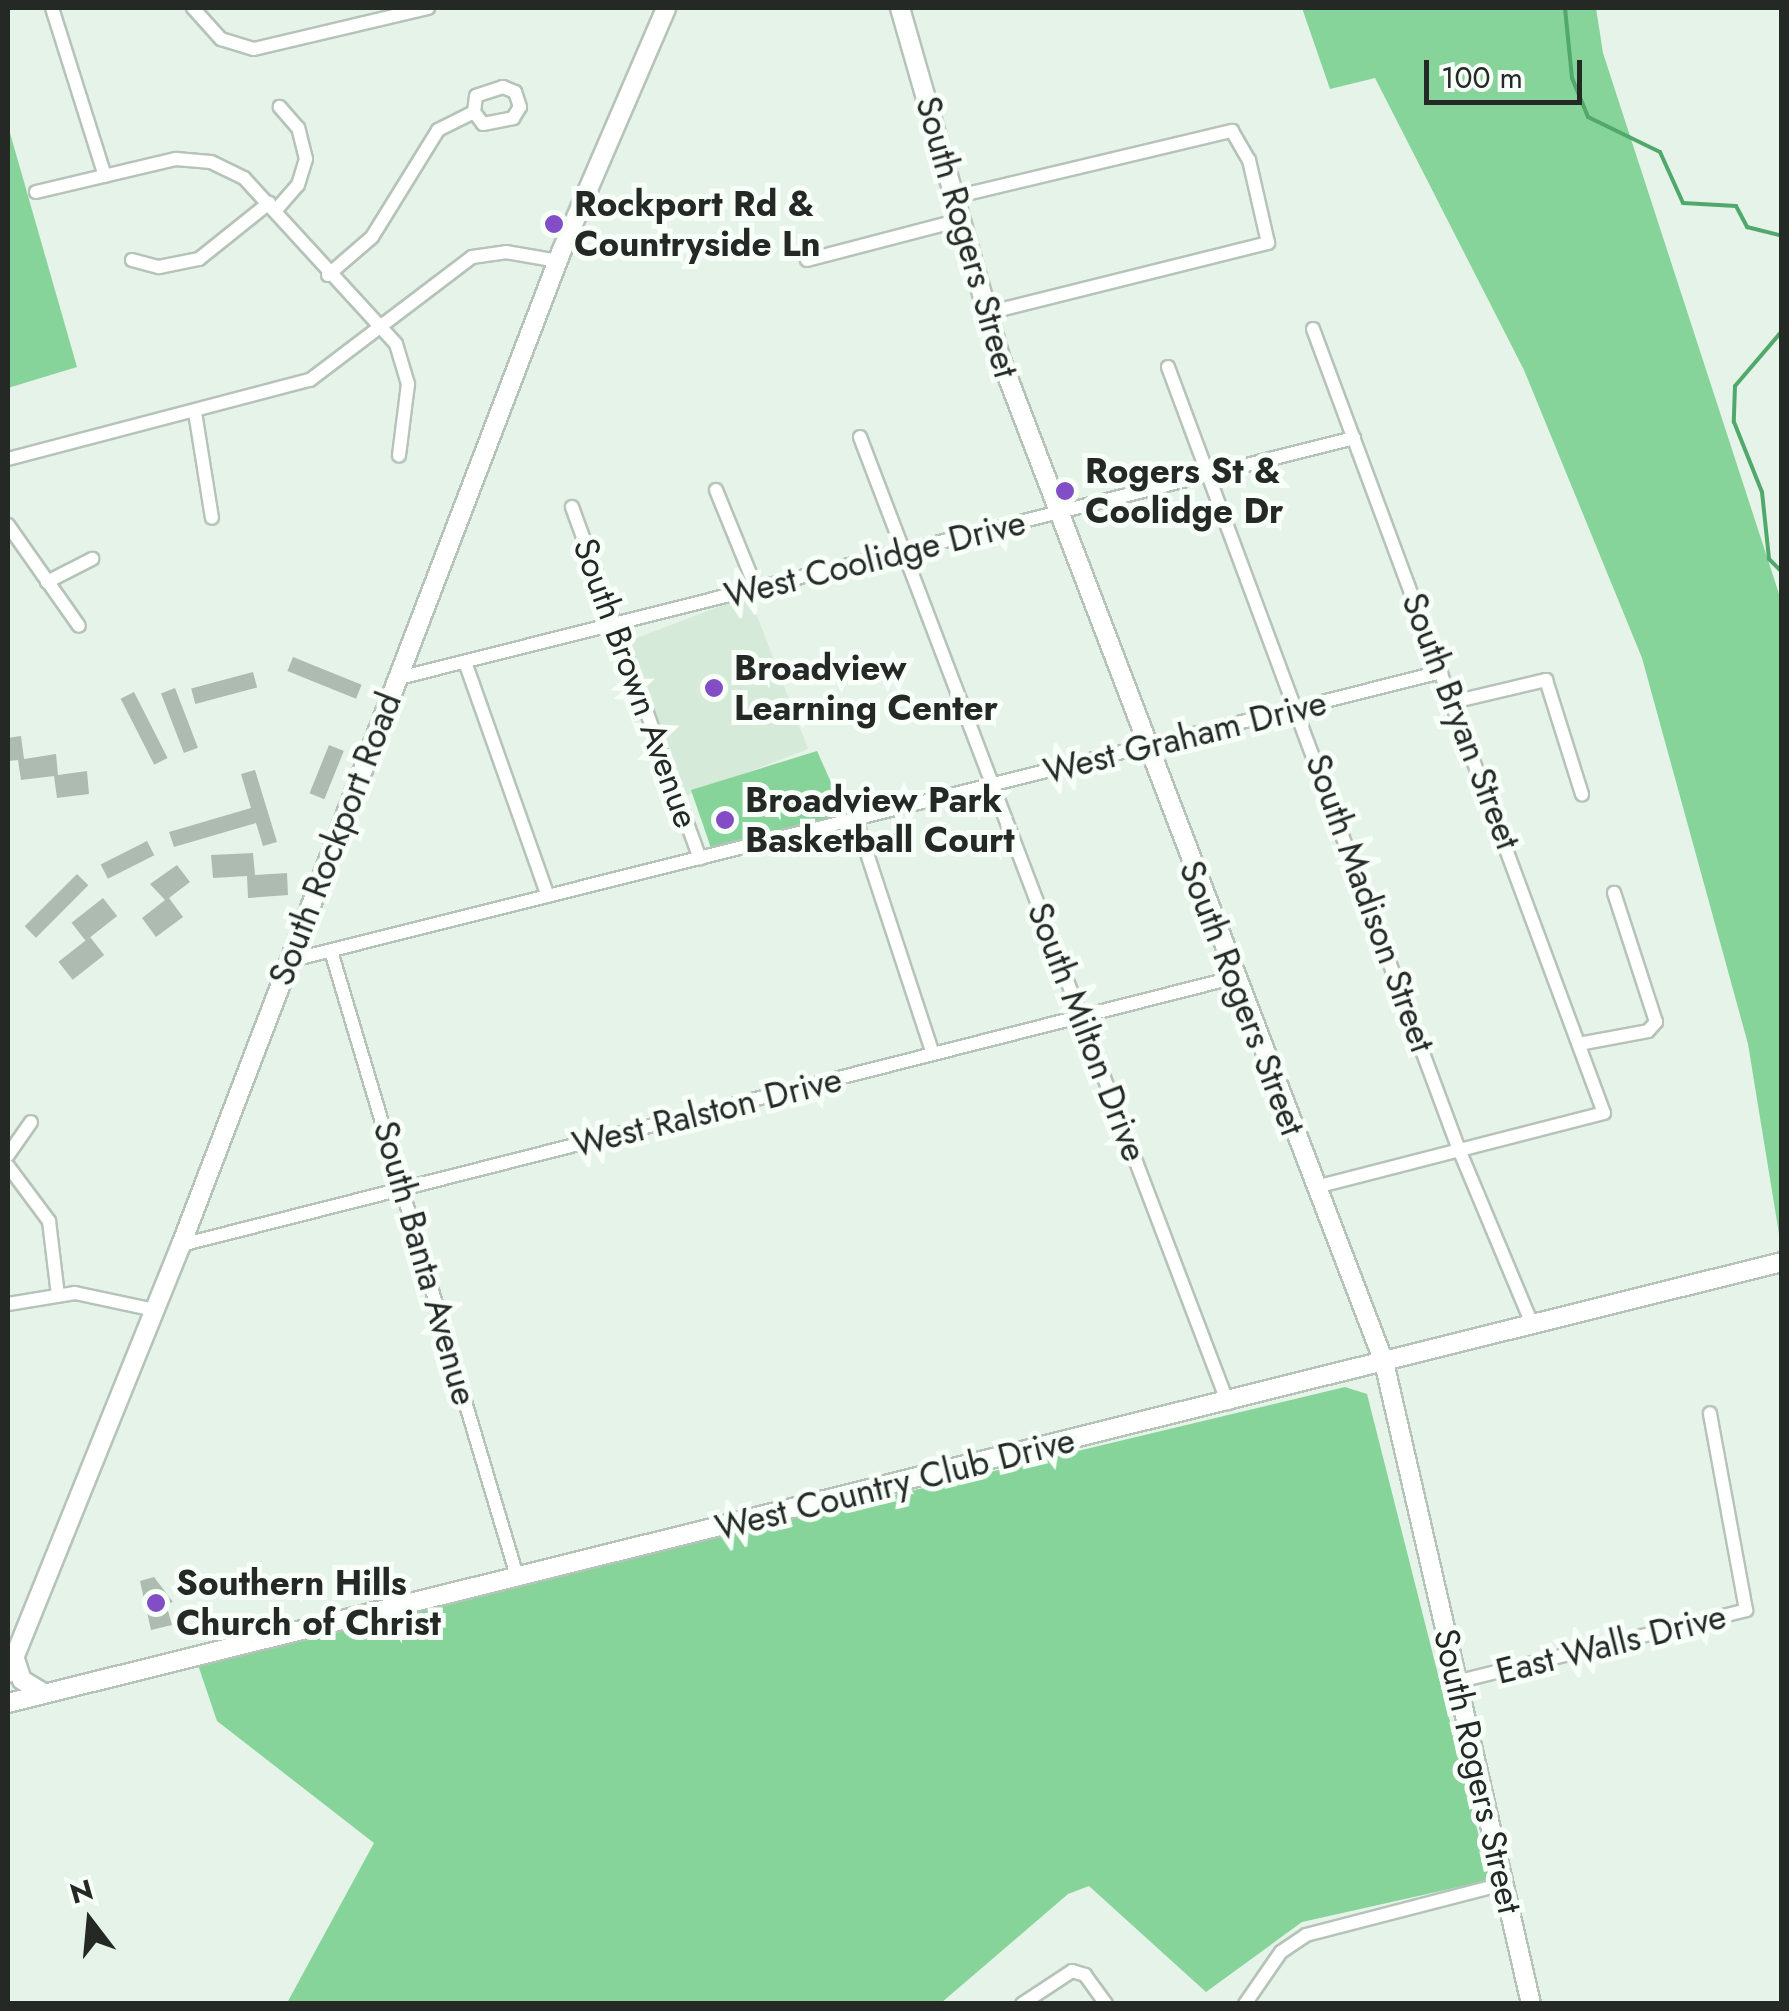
<!DOCTYPE html>
<html>
<head>
<meta charset="utf-8">
<style>
	body { margin:0 }
	#map { position:relative; width:1789px; height:2011px; overflow:hidden; background:#e6f3e8; font-family:Jost,sans-serif }
	div>[style] { position:absolute }
	.built>* { inset:0; background:#d6eada; transform-origin:0 0 }
	.green>* { inset:0; background:#86d49a }
	.stream>* { height:4px; margin:-2px; padding:0 2px; transform-origin:2px; border-radius:2px; background:#51a86b }
	.building>* { inset:0; background:#aebbb0; transform-origin:0 0 }
	.roads { filter:drop-shadow(2px 0 #b6c3b9) drop-shadow(-2px 0 #b6c3b9) drop-shadow(0 2px #b6c3b9) drop-shadow(0 -2px #b6c3b9) }
	.street>* { height:12px; margin:-6px; padding:0 6px; transform-origin:6px; border-radius:6px; background:#fff }
	.secondary>* { height:18px; margin:-9px; padding:0 9px; transform-origin:9px; border-radius:9px; background:#fff }
	.dots>* { width:28px; height:28px; translate:-50% -50%; box-sizing:border-box; border:5px solid #f7fff8; border-radius:50% }
	span { translate:-50% -50%; white-space:nowrap; text-align:center; line-height:1.15; -webkit-text-stroke:10px #f7fff8; paint-order:stroke }
	.poi-label { font-size:35px; color:#242925; font-weight:700 }
	.left { translate:0 -50%; text-align:left }
	.street-label { font-size:35px; color:#242925 }
	.frame { position:absolute; inset:0; border:10px solid #242925; pointer-events:none }
	.north { position:absolute; left:40px; top:1871px; width:100px; height:100px; -webkit-text-stroke:8px #f7fff8; paint-order:stroke; rotate:344deg; font-size:28px; font-weight:700; line-height:40px; text-align:center; color:#242925 }
	.north::after { content:''; display:block; margin:auto; width:35px; height:45px; background:#242925; clip-path:polygon(50% 0,100% 100%,50% 72%,0 100%) }
	.scale { position:absolute; left:1424px; top:60px; width:158px; height:45px; box-sizing:border-box; border:5px solid #242925; border-top:0; padding-left:12px; font-size:30px; line-height:35px; white-space:nowrap; color:#242925; -webkit-text-stroke:8px #f7fff8; paint-order:stroke }
</style>
</head>
<body>
<div id="map">
	<div class="built">
		<div style="left:749px;top:595px;width:165px;height:132px;rotate:69deg"></div>
	</div>
	<div class="green">
		<div style="clip-path:polygon(1302px 8px,1596px 8px,1603px 53px,1781px 600px,1781px 1246px,1748px 1044px,1642px 658px,1524px 370px,1375px 78px,1330px 89px)"></div>
		<div style="clip-path:polygon(8px 126px,77px 367px,8px 388px)"></div>
		<div style="clip-path:polygon(817px 751px,846px 816px,711px 848px,691px 790px)"></div>
		<div style="clip-path:polygon(1345px 1387px,1367px 1394px,1490px 1880px,1302px 1922px,1206px 1992px,1089px 1886px,1068px 1894px,941px 2003px,287px 2003px,374px 1843px,217px 1721px,197px 1662px)"></div>
	</div>
	<div class="stream">
		<div style="left:1565px;top:8px;width:70px;rotate:84.3deg"></div>
		<div style="left:1572px;top:78px;width:42px;rotate:67.7deg"></div>
		<div style="left:1588px;top:117px;width:80px;rotate:25.9deg"></div>
		<div style="left:1660px;top:152px;width:56px;rotate:65.7deg"></div>
		<div style="left:1683px;top:203px;width:53px;rotate:3.2deg"></div>
		<div style="left:1736px;top:206px;width:24px;rotate:62deg"></div>
		<div style="left:1747px;top:227px;width:36px;rotate:14deg"></div>
		<div style="left:1782px;top:331px;width:72px;rotate:130.5deg"></div>
		<div style="left:1735px;top:386px;width:36px;rotate:92deg"></div>
		<div style="left:1734px;top:422px;width:75px;rotate:68.2deg"></div>
		<div style="left:1762px;top:492px;width:67px;rotate:84deg"></div>
		<div style="left:1769px;top:559px;width:18px;rotate:45deg"></div>
	</div>
	<div class="building">
		<div style="left:293px;top:657px;width:74px;height:15px;rotate:22deg"></div>
		<div style="left:253px;top:672px;width:16px;height:64px;rotate:75deg"></div>
		<div style="left:175px;top:688px;width:64px;height:15px;rotate:69deg"></div>
		<div style="left:134px;top:692px;width:74px;height:15px;rotate:63deg"></div>
		<div style="clip-path:polygon(21px 736px,24px 759px,56px 754px,58px 775px,87px 771px,89px 794px,57px 798px,54px 776px,21px 780px,18px 760px,8px 761px,8px 738px)"></div>
		<div style="left:329px;top:745px;width:16px;height:52px;rotate:22deg"></div>
		<div style="clip-path:polygon(255px 770px,277px 842px,263px 846px,256px 823px,174px 847px,169px 832px,251px 808px,241px 774px)"></div>
		<div style="left:147px;top:841px;width:16px;height:52px;rotate:63deg"></div>
		<div style="clip-path:polygon(253px 853px,255px 875px,287px 873px,288px 895px,248px 898px,247px 876px,213px 878px,211px 855px)"></div>
		<div style="clip-path:polygon(177px 865px,190px 882px,169px 898px,183px 917px,156px 937px,142px 918px,165px 900px,150px 884px)"></div>
		<div style="left:77px;top:874px;width:16px;height:74px;rotate:45deg"></div>
		<div style="left:103px;top:898px;width:23px;height:40px;rotate:52deg"></div>
		<div style="left:90px;top:937px;width:23px;height:40px;rotate:52deg"></div>
		<div style="clip-path:polygon(154px 1577px,173px 1602px,166px 1604px,172px 1625px,151px 1630px,140px 1581px)"></div>
	</div>
	<div class="roads">
		<div class="street">
			<div style="left:52px;top:8px;width:176px;rotate:72.5deg"></div>
			<div style="left:193px;top:8px;width:42px;rotate:47.9deg"></div>
			<div style="left:221px;top:39px;width:34px;rotate:17deg"></div>
			<div style="left:254px;top:49px;width:179px;rotate:-13.3deg"></div>
			<div style="left:36px;top:192px;width:144px;rotate:-13.3deg"></div>
			<div style="left:176px;top:159px;width:35px;rotate:5deg"></div>
			<div style="left:211px;top:162px;width:37px;rotate:26deg"></div>
			<div style="left:244px;top:178px;width:225px;rotate:47.5deg"></div>
			<div style="left:396px;top:344px;width:42px;rotate:73.3deg"></div>
			<div style="left:408px;top:384px;width:72px;rotate:97.2deg"></div>
			<div style="left:954px;top:197px;width:286px;rotate:-13.4deg"></div>
			<div style="left:1232px;top:131px;width:34px;rotate:60deg"></div>
			<div style="left:1249px;top:160px;width:85px;rotate:77.1deg"></div>
			<div style="left:1268px;top:243px;width:290px;rotate:166deg"></div>
			<div style="left:276px;top:210px;width:33px;rotate:-49deg"></div>
			<div style="left:298px;top:185px;width:27px;rotate:-73deg"></div>
			<div style="left:306px;top:159px;width:32px;rotate:-104deg"></div>
			<div style="left:298px;top:128px;width:28px;rotate:-131deg"></div>
			<div style="left:132px;top:260px;width:28px;rotate:15deg"></div>
			<div style="left:159px;top:267px;width:41px;rotate:-11.3deg"></div>
			<div style="left:199px;top:259px;width:90px;rotate:-38.7deg"></div>
			<div style="left:807px;top:260px;width:159px;rotate:-14.6deg"></div>
			<div style="left:328px;top:275px;width:58px;rotate:-40.8deg"></div>
			<div style="left:372px;top:237px;width:126px;rotate:-58.3deg"></div>
			<div style="left:438px;top:130px;width:40px;rotate:-26.6deg"></div>
			<div style="left:474px;top:112px;width:15px;rotate:53deg"></div>
			<div style="left:483px;top:124px;width:31px;rotate:-11deg"></div>
			<div style="left:513px;top:118px;width:13px;rotate:-58deg"></div>
			<div style="left:520px;top:107px;width:16px;rotate:-108deg"></div>
			<div style="left:515px;top:92px;width:13px;rotate:-157deg"></div>
			<div style="left:503px;top:87px;width:28px;rotate:162deg"></div>
			<div style="left:476px;top:96px;width:16px;rotate:97deg"></div>
			<div style="left:1313px;top:329px;width:836px;rotate:69.64deg"></div>
			<div style="left:1604px;top:1113px;width:298px;rotate:165.6deg"></div>
			<div style="left:1168px;top:367px;width:832px;rotate:69.61deg"></div>
			<div style="left:1458px;top:1147px;width:194px;rotate:67.3deg"></div>
			<div style="left:195px;top:412px;width:107px;rotate:80.9deg"></div>
			<div style="left:860px;top:437px;width:1034px;rotate:69.15deg"></div>
			<div style="left:8px;top:459px;width:312px;rotate:-14.7deg"></div>
			<div style="left:310px;top:380px;width:203px;rotate:-37.2deg"></div>
			<div style="left:472px;top:257px;width:34px;rotate:-8deg"></div>
			<div style="left:506px;top:252px;width:53px;rotate:9.8deg"></div>
			<div style="left:716px;top:490px;width:106px;rotate:67.8deg"></div>
			<div style="left:572px;top:507px;width:374px;rotate:70deg"></div>
			<div style="left:8px;top:525px;width:123px;rotate:54.9deg"></div>
			<div style="left:47px;top:582px;width:51px;rotate:-27.1deg"></div>
			<div style="left:465px;top:662px;width:248px;rotate:70.5deg"></div>
			<div style="left:395px;top:679px;width:989px;rotate:-14.11deg"></div>
			<div style="left:1453px;top:702px;width:96px;rotate:-13.3deg"></div>
			<div style="left:1546px;top:680px;width:120px;rotate:72.5deg"></div>
			<div style="left:856px;top:820px;width:246px;rotate:71.8deg"></div>
			<div style="left:331px;top:951px;width:652px;rotate:73.43deg"></div>
			<div style="left:288px;top:961px;width:1189px;rotate:-14.07deg"></div>
			<div style="left:1584px;top:1043px;width:65px;rotate:-10.6deg"></div>
			<div style="left:1648px;top:1031px;width:12px;rotate:-48deg"></div>
			<div style="left:1656px;top:1022px;width:136px;rotate:-108deg"></div>
			<div style="left:8px;top:1155px;width:40px;rotate:-55.1deg"></div>
			<div style="left:8px;top:1166px;width:69px;rotate:53.3deg"></div>
			<div style="left:49px;top:1221px;width:75px;rotate:83.1deg"></div>
			<div style="left:181px;top:1245px;width:1084px;rotate:-14.25deg"></div>
			<div style="left:8px;top:1304px;width:68px;rotate:-9.3deg"></div>
			<div style="left:75px;top:1293px;width:82px;rotate:12deg"></div>
			<div style="left:1456px;top:1682px;width:299px;rotate:-13.9deg"></div>
			<div style="left:1746px;top:1610px;width:200px;rotate:-100.4deg"></div>
			<div style="left:1022px;top:2004px;width:60px;rotate:-33.4deg"></div>
			<div style="left:1072px;top:1971px;width:14px;rotate:17deg"></div>
			<div style="left:1085px;top:1975px;width:36px;rotate:54deg"></div>
			<div style="left:1245px;top:2004px;width:63px;rotate:-55.3deg"></div>
			<div style="left:1281px;top:1952px;width:30px;rotate:-34deg"></div>
			<div style="left:1306px;top:1935px;width:203px;rotate:-14.5deg"></div>
		</div>
		<div class="secondary">
			<div style="left:900px;top:8px;width:363px;rotate:74deg"></div>
			<div style="left:1000px;top:357px;width:1076px;rotate:69.09deg"></div>
			<div style="left:1384px;top:1362px;width:659px;rotate:77.1deg"></div>
			<div style="left:14px;top:1656px;width:25px;rotate:72deg"></div>
			<div style="left:22px;top:1680px;width:26px;rotate:31deg"></div>
			<div style="left:8px;top:1673px;width:462px;rotate:-68deg"></div>
			<div style="left:181px;top:1245px;width:1065px;rotate:-69.05deg"></div>
			<div style="left:562px;top:250px;width:263px;rotate:-66.7deg"></div>
			<div style="left:8px;top:1703px;width:1828px;rotate:-13.96deg"></div>
		</div>
	</div>
	<div class="dots">
		<div style="left:554px;top:224px;background:#834dc5"></div>
		<div style="left:1065px;top:491px;background:#834dc5"></div>
		<div style="left:714px;top:688px;background:#834dc5"></div>
		<div style="left:725px;top:820px;background:#834dc5"></div>
		<div style="left:156px;top:1603px;background:#834dc5"></div>
	</div>
	<div class="poi-label">
		<span class="left" style="left:574px;top:224px">Rockport Rd &amp;<br>Countryside Ln</span>
		<span class="left" style="left:1085px;top:491px">Rogers St &amp;<br>Coolidge Dr</span>
		<span class="left" style="left:734px;top:688px">Broadview<br>Learning Center</span>
		<span class="left" style="left:745px;top:820px">Broadview Park<br>Basketball Court</span>
		<span class="left" style="left:176px;top:1603px">Southern Hills<br>Church of Christ</span>
	</div>
	<div class="street-label">
		<span style="left:967px;top:237px;rotate:74deg">South Rogers Street</span>
		<span style="left:875px;top:559px;rotate:-14deg">West Coolidge Drive</span>
		<span style="left:636px;top:683px;rotate:70deg">South Brown Avenue</span>
		<span style="left:1461px;top:721px;rotate:69deg">South Bryan Street</span>
		<span style="left:1185px;top:737px;rotate:-14deg">West Graham Drive</span>
		<span style="left:335px;top:839px;rotate:-69deg">South Rockport Road</span>
		<span style="left:1370px;top:903px;rotate:70deg">South Madison Street</span>
		<span style="left:1242px;top:998px;rotate:69deg">South Rogers Street</span>
		<span style="left:1087px;top:1032px;rotate:69deg">South Milton Drive</span>
		<span style="left:707px;top:1112px;rotate:-14deg">West Ralston Drive</span>
		<span style="left:425px;top:1263px;rotate:74deg">South Banta Avenue</span>
		<span style="left:895px;top:1484px;rotate:-14deg">West Country Club Drive</span>
		<span style="left:1611px;top:1644px;rotate:-14deg">East Walls Drive</span>
		<span style="left:1478px;top:1771px;rotate:77deg">South Rogers Street</span>
	</div>
	<div class="frame"></div>
	<div class="north">N</div>
	<div class="scale">100 m</div>
</div>
</body>
</html>
